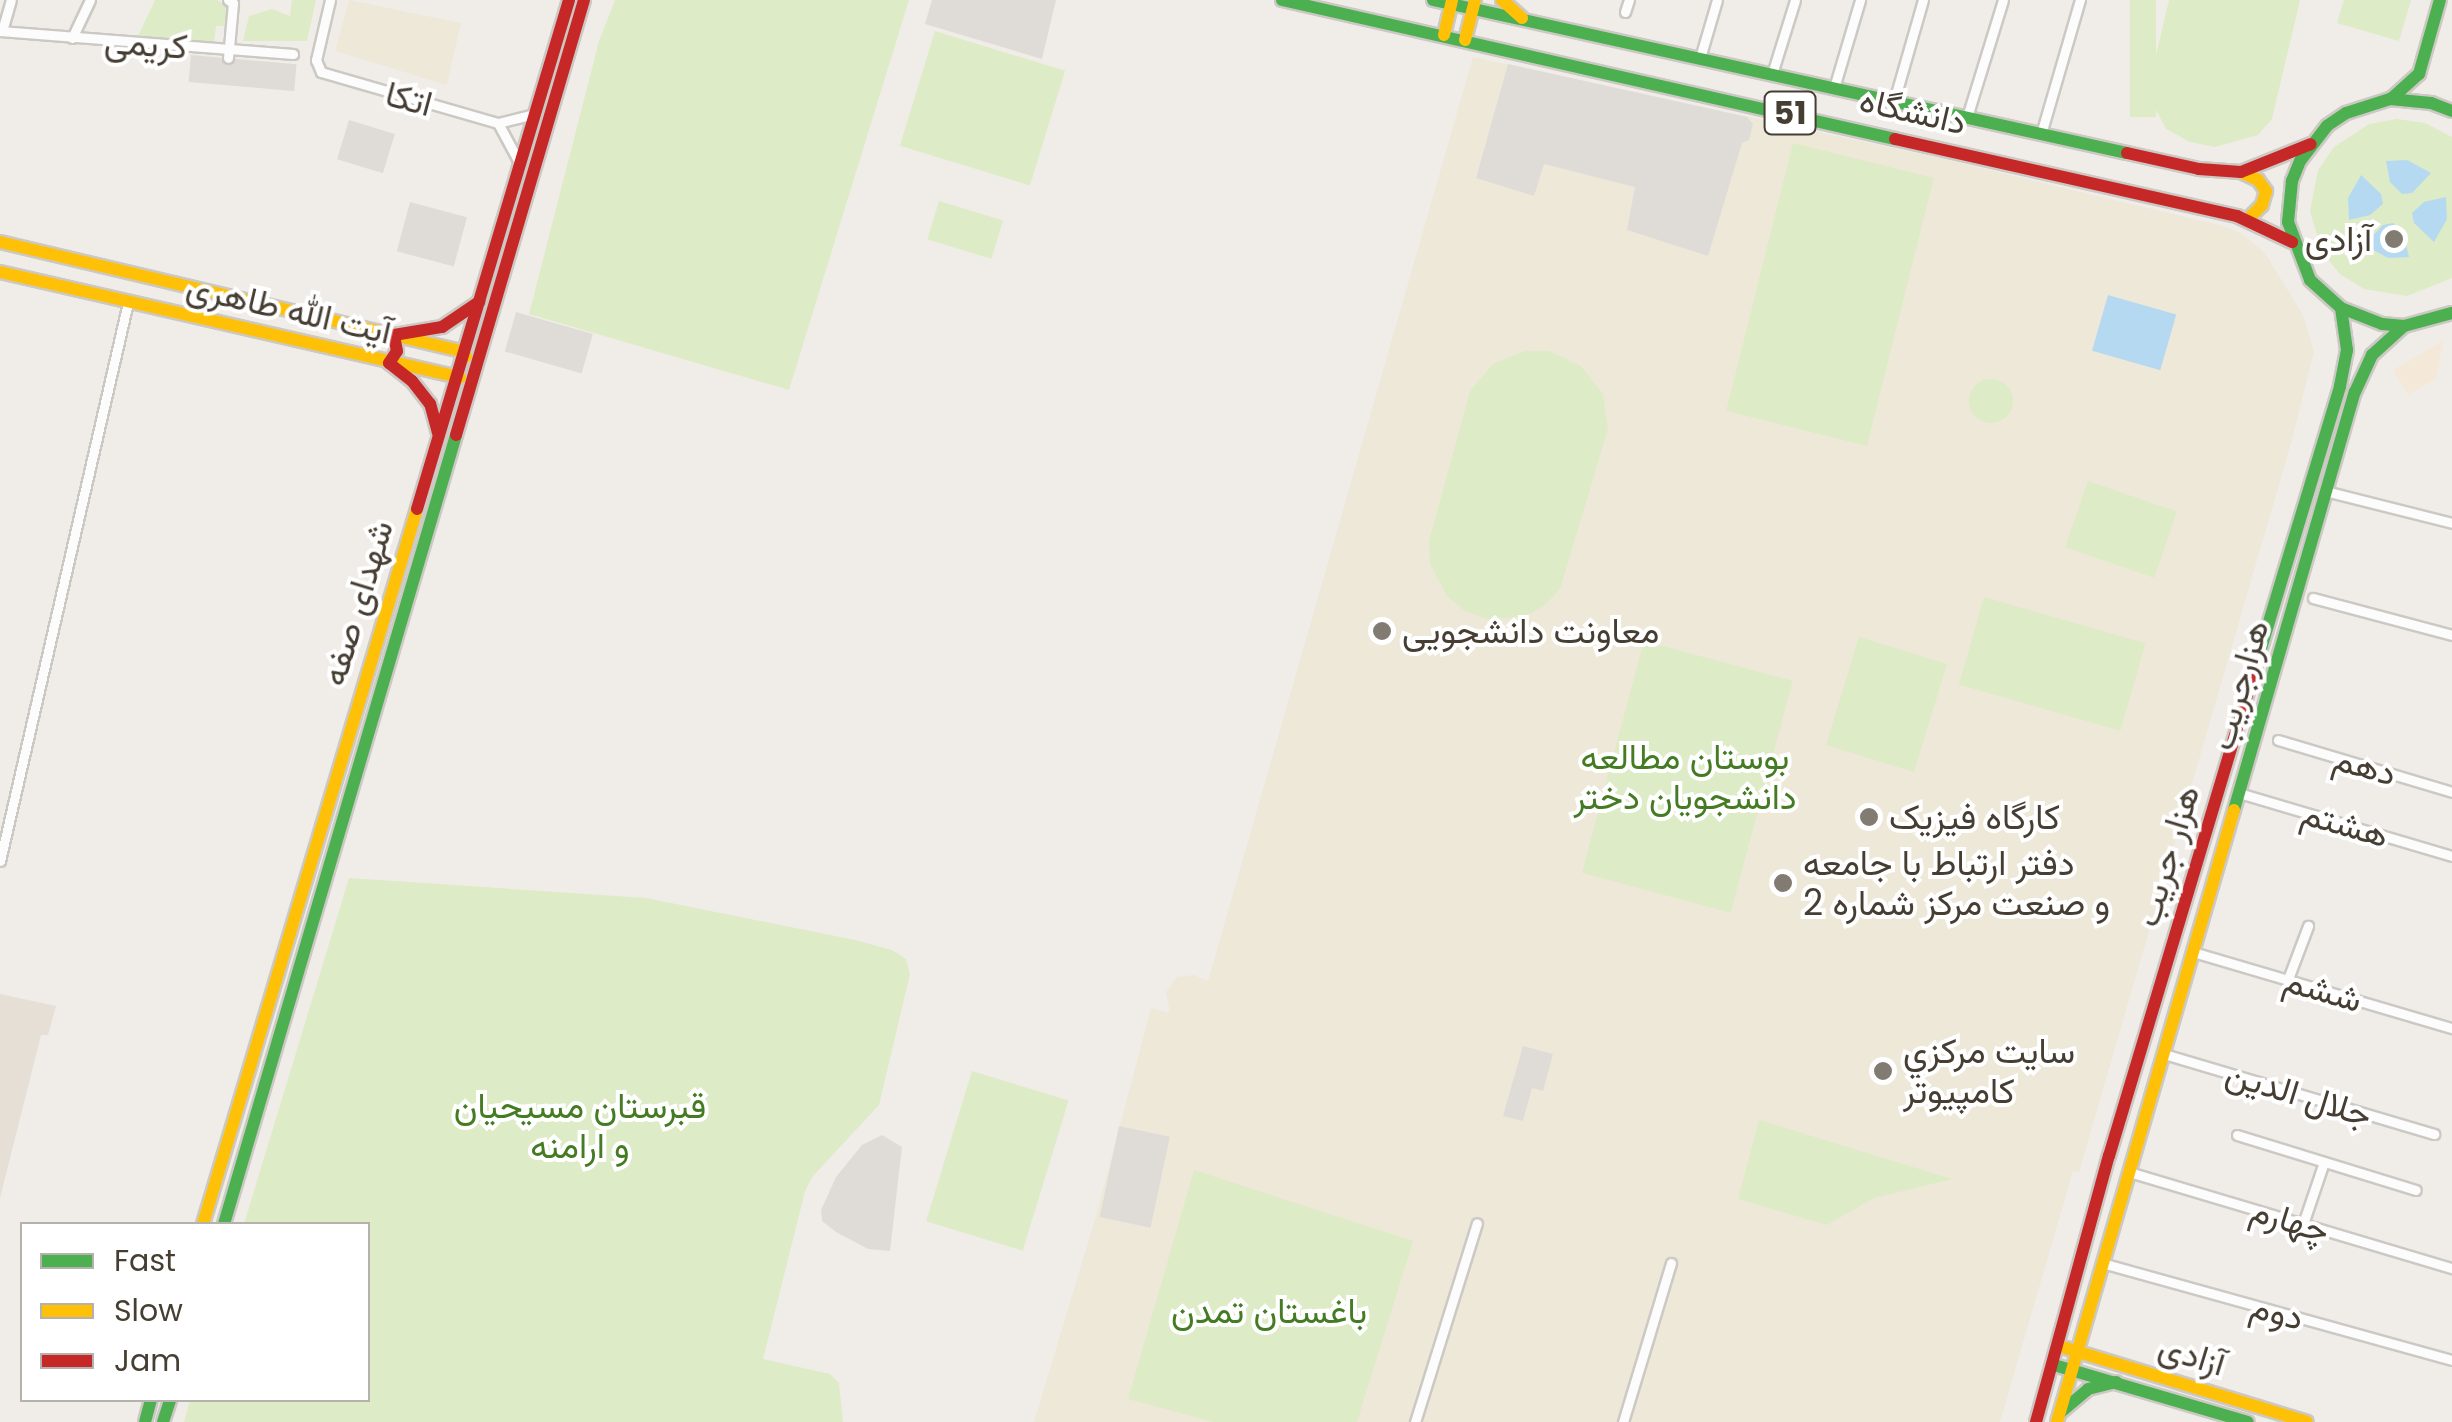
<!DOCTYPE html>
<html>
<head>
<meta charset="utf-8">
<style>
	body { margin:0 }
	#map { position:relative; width:2452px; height:1422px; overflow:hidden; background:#f0ede8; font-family:Poppins,Vazirmatn,sans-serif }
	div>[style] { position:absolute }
	.residential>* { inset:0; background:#e5dfd5 }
	.commercial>* { inset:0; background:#f4e9d9 }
	.education>* { inset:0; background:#eee8d9 }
	.green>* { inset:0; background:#ddebc6; transform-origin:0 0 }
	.round { border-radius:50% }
	.parking>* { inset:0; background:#dfdcd8; transform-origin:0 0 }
	.water>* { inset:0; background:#b5d9f1; transform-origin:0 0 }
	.roads { filter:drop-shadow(2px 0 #ccc9c4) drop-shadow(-2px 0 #ccc9c4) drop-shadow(0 2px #ccc9c4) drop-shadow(0 -2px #ccc9c4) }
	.street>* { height:9px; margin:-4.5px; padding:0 4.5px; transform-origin:4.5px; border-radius:4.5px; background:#fdfcfc }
	.fast>* { height:12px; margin:-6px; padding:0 6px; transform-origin:6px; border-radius:6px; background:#4caf50 }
	.slow>* { height:12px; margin:-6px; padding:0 6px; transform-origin:6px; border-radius:6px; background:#ffc107 }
	.jam>* { height:12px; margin:-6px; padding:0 6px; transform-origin:6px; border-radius:6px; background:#c62828 }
	.dots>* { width:28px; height:28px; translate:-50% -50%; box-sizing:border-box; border:5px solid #fff; border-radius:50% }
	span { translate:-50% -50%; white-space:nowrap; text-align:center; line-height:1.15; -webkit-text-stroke:8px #fff; paint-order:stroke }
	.shield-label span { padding:2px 8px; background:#fff; border:2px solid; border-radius:8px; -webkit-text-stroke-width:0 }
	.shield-label { font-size:32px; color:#463e33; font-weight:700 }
	.street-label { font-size:35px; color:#463e33 }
	.poi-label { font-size:35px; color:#463e33 }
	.right { translate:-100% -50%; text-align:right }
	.left { translate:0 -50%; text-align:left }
	.park-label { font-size:35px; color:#457b23 }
	.legend { position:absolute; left:20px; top:1222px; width:350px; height:180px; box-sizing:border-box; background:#fff; border:2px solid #b5b2ad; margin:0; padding:12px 18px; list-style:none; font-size:30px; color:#463e33 }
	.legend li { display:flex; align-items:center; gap:20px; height:50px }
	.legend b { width:50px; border:2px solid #b5b2ad }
</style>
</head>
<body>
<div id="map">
	<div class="residential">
		<div style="clip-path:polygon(0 994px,56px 1006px,48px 1035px,41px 1035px,0 1198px)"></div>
	</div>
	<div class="commercial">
		<div style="clip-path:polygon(2443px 341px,2437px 378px,2408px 395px,2393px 370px)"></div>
	</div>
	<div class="education">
		<div style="clip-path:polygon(349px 0,461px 23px,447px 85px,335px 51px)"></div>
		<div style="clip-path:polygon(1473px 57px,1948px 160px,2223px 226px,2242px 234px,2265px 253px,2303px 315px,2314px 352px,2292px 440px,2079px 1172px,2073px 1171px,2000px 1422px,1034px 1422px,1096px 1216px,1151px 1008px,1170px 1013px,1166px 992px,1177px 977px,1194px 975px,1208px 981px)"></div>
	</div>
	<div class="green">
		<div style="clip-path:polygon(155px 0,217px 0,228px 7px,226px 26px,216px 26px,214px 42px,137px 38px)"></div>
		<div style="clip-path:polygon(292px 0,316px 0,307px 41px,243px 41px,249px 16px,272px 9px,290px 16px)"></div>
		<div style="clip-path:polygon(615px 0,909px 0,789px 390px,529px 314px,599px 41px)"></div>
		<div style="left:2130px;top:0;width:26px;height:117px"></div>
		<div style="clip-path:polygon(2169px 0,2300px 0,2272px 119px,2258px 135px,2215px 147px,2190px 142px,2166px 129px,2154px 106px,2152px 72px)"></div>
		<div style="clip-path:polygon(2344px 0,2411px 0,2399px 41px,2337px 23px)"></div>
		<div style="left:935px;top:31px;width:136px;height:120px;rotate:17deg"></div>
		<div style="clip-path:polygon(2397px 119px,2425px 123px,2452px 137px,2452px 278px,2407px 296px,2364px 289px,2340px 274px,2322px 252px,2310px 211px,2318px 170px,2334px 147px,2369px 124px)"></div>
		<div style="left:1793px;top:143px;width:145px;height:276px;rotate:14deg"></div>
		<div style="left:939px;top:201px;width:67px;height:40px;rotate:17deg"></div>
		<div style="clip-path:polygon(1525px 351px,1549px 351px,1581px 366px,1603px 394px,1608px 429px,1560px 589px,1544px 606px,1523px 617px,1487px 619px,1465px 611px,1447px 596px,1430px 564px,1429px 541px,1470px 391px,1493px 364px)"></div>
		<div class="round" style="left:1969px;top:379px;width:44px;height:44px"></div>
		<div style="left:2088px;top:481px;width:94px;height:70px;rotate:19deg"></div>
		<div style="left:1984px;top:597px;width:168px;height:91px;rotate:16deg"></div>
		<div style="left:1859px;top:637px;width:92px;height:113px;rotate:17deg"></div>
		<div style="left:1644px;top:641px;width:154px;height:240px;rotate:15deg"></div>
		<div style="clip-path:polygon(349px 878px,646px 898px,855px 940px,892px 950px,906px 959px,910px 974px,879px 1105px,813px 1176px,805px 1191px,763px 1359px,830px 1374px,839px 1383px,843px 1422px,184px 1422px,190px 1400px,368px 1400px,368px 1224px,244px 1224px)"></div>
		<div style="left:972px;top:1071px;width:101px;height:157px;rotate:17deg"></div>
		<div style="clip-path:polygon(1759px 1120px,1952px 1179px,1874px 1198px,1827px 1225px,1738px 1199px)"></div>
		<div style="clip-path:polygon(1194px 1170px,1413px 1241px,1357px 1422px,1214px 1422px,1128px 1399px)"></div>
	</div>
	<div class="parking">
		<div style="clip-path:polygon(932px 0,1056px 0,1042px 59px,925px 24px)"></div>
		<div style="left:191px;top:55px;width:106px;height:27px;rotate:5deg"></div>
		<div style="clip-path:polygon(1508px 64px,1747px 117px,1753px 124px,1749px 140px,1742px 143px,1708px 256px,1627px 230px,1635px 187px,1544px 164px,1534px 196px,1476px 178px)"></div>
		<div style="left:349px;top:120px;width:48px;height:41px;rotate:17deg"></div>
		<div style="left:410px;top:202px;width:59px;height:51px;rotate:15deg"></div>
		<div style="left:516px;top:312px;width:80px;height:41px;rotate:16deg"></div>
		<div style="clip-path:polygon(1523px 1046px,1553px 1054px,1543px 1091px,1532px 1088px,1523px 1121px,1503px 1116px)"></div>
		<div style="left:1119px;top:1126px;width:52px;height:93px;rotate:12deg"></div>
		<div style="clip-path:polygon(882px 1135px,902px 1147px,890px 1251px,868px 1249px,836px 1232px,822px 1221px,821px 1210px,836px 1177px,862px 1145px)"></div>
	</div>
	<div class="water">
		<div style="clip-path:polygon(2407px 160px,2431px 173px,2412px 193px,2402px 194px,2390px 182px,2386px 161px)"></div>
		<div style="clip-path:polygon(2361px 175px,2381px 194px,2383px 204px,2370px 215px,2349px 220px,2348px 198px)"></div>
		<div style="clip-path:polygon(2446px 197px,2447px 219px,2434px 242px,2414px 223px,2412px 213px,2424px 202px)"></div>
		<div style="clip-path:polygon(2393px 223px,2403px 232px,2409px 257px,2388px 258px,2364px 245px,2383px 225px)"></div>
		<div style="left:2108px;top:295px;width:71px;height:58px;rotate:16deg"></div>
	</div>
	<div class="roads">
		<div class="street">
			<div style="left:228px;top:0;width:6px;rotate:31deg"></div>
			<div style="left:233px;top:3px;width:55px;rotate:95.2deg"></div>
			<div style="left:330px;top:0;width:62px;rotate:103.1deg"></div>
			<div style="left:316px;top:60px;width:13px;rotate:67deg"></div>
			<div style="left:321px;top:72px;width:184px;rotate:16.1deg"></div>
			<div style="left:498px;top:123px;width:38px;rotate:-14deg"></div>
			<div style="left:1625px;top:12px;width:13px;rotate:-72deg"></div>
			<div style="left:0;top:31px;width:294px;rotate:4.5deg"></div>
			<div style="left:2px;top:31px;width:32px;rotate:-74deg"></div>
			<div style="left:72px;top:38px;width:42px;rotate:-64.7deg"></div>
			<div style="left:1700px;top:58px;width:60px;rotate:-73.7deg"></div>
			<div style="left:1772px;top:74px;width:77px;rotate:-72.7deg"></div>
			<div style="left:1834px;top:88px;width:92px;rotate:-73.5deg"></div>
			<div style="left:1894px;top:101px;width:105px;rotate:-74deg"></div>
			<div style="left:1967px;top:117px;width:122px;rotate:-72.9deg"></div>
			<div style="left:498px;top:123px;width:47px;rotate:61.8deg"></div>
			<div style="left:2041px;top:134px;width:140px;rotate:-73.8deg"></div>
			<div style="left:2325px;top:491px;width:131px;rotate:14.1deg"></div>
			<div style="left:2313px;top:598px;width:144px;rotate:14.9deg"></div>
			<div style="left:2278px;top:740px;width:182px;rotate:16.6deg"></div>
			<div style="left:2239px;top:793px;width:222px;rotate:16.5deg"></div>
			<div style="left:0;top:861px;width:573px;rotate:-77.1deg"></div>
			<div style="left:2193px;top:952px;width:270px;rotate:16.4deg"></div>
			<div style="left:2288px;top:979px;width:57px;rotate:-69.3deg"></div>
			<div style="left:2164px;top:1054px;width:282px;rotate:16.5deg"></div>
			<div style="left:2237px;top:1135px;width:187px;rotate:17.1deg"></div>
			<div style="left:2129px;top:1172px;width:337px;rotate:16.6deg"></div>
			<div style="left:2303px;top:1224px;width:65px;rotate:-71.3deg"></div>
			<div style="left:2102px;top:1263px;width:363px;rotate:15.5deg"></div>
			<div style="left:1415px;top:1422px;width:208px;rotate:-72.7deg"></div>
			<div style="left:1623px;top:1422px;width:166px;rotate:-73.2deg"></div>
		</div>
		<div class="fast">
			<div style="left:1282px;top:0;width:629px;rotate:12.78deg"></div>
			<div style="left:1433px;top:0;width:711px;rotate:12.43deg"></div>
			<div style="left:2391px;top:99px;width:38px;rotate:-42deg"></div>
			<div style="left:2419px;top:74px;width:77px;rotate:-74.2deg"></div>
			<div style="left:2452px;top:111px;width:22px;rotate:-159deg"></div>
			<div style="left:2431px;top:103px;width:41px;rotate:-174.4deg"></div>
			<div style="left:2390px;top:99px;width:46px;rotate:162.3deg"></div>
			<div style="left:2346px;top:113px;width:23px;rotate:146deg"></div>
			<div style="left:2327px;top:126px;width:44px;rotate:127.6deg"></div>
			<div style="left:2300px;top:161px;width:22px;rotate:112deg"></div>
			<div style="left:2292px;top:181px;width:41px;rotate:95.6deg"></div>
			<div style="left:2288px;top:222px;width:62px;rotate:69.2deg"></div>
			<div style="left:2310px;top:280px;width:42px;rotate:42.1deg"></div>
			<div style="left:2341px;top:308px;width:44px;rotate:21.3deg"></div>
			<div style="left:2382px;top:324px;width:22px;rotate:5deg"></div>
			<div style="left:2404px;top:326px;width:50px;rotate:-15.2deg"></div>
			<div style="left:2259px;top:655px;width:281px;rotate:-73.2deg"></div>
			<div style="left:2340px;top:386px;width:37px;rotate:-79deg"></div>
			<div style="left:2347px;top:350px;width:42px;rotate:-98.1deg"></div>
			<div style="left:2234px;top:810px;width:435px;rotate:-73.9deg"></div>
			<div style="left:2355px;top:392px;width:41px;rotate:-65.3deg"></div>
			<div style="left:2372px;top:355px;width:43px;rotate:-42.2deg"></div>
			<div style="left:224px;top:1224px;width:822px;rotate:-73.61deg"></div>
			<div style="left:2054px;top:1365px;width:202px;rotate:16.4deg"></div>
			<div style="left:2061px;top:1412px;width:35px;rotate:-40deg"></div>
			<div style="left:2088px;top:1389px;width:29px;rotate:-14deg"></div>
			<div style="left:145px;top:1422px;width:23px;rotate:-75deg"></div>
			<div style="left:163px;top:1422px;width:23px;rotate:-72deg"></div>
		</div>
		<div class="slow">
			<div style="left:1502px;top:0;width:27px;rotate:42deg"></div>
			<div style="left:1444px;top:35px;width:36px;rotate:-77deg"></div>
			<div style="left:1465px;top:40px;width:41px;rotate:-76deg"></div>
			<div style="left:2241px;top:172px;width:19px;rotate:25deg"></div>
			<div style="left:2258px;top:180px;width:14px;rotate:54deg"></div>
			<div style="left:2266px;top:191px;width:15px;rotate:106deg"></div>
			<div style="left:2262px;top:205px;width:20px;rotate:135deg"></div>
			<div style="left:0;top:242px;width:477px;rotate:13.3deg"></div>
			<div style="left:464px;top:352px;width:5px;rotate:68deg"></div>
			<div style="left:0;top:272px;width:472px;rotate:12.9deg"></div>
			<div style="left:203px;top:1224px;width:746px;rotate:-73.34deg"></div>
			<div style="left:2059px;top:1346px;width:259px;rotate:17deg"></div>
			<div style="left:2057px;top:1422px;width:637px;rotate:-73.87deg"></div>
		</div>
		<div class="jam">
			<div style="left:1895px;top:139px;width:351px;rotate:12.7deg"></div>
			<div style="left:2237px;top:216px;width:61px;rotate:25.3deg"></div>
			<div style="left:2127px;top:153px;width:74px;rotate:12.5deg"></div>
			<div style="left:2199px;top:169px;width:42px;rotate:4.1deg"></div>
			<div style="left:2241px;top:172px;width:75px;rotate:-21.8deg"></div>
			<div style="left:438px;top:433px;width:30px;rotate:-105deg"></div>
			<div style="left:430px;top:404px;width:29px;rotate:-128deg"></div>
			<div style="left:412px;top:381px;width:29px;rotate:-142deg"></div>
			<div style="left:389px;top:363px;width:14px;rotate:-56deg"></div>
			<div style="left:397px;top:351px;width:16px;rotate:-101deg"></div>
			<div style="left:394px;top:335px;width:49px;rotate:-9.5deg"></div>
			<div style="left:442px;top:327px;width:45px;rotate:-34deg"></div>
			<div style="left:456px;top:435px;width:453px;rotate:-73.6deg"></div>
			<div style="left:417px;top:509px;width:531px;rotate:-73.37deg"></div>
			<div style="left:2036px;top:1422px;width:276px;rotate:-74.7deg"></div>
			<div style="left:2109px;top:1156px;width:523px;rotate:-73.33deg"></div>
		</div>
	</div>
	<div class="dots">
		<div style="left:2394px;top:239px;background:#827b72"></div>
		<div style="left:1382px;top:631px;background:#827b72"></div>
		<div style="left:1869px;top:817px;background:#827b72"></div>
		<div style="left:1783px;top:883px;background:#827b72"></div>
		<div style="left:1883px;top:1071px;background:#827b72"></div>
	</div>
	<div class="shield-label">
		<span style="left:1790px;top:113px">51</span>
	</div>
	<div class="street-label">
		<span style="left:146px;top:44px;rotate:4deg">کریمی</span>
		<span style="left:409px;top:99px;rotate:15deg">اتکا</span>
		<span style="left:1913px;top:111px;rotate:13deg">دانشگاه</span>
		<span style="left:289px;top:309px;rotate:13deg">آیت الله طاهری</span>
		<span style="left:357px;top:603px;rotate:-73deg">شهدای صفه</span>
		<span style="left:2239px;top:685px;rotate:-74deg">هزارجریب</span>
		<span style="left:2365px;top:766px;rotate:16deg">دهم</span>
		<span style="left:2345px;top:824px;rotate:16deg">هشتم</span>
		<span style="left:2167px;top:856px;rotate:-73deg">هزار جریب</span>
		<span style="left:2323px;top:990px;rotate:16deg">ششم</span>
		<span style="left:2299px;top:1094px;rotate:17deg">جلال الدین</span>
		<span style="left:2290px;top:1220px;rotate:17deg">چهارم</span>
		<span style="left:2277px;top:1312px;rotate:15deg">دوم</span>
		<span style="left:2192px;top:1355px;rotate:17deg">آزادی</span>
	</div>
	<div class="poi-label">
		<span class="right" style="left:2372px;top:239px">آزادی</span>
		<span class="left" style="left:1402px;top:631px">معاونت دانشجویی</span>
		<span class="left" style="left:1889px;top:817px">کارگاه فیزیک</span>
		<span class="left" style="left:1803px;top:883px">دفتر ارتباط با جامعه<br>و صنعت مرکز شماره 2</span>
		<span class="left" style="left:1903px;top:1071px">سايت مرکزي<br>کامپيوتر</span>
	</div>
	<div class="park-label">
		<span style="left:1685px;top:777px">بوستان مطالعه<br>دانشجویان دختر</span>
		<span style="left:580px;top:1126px">قبرستان مسیحیان<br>و ارامنه</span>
		<span style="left:1269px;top:1311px">باغستان تمدن</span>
	</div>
	<ul class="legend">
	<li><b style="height:12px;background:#4caf50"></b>Fast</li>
	<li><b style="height:12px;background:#ffc107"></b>Slow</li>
	<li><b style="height:12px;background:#c62828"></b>Jam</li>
	</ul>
</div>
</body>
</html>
